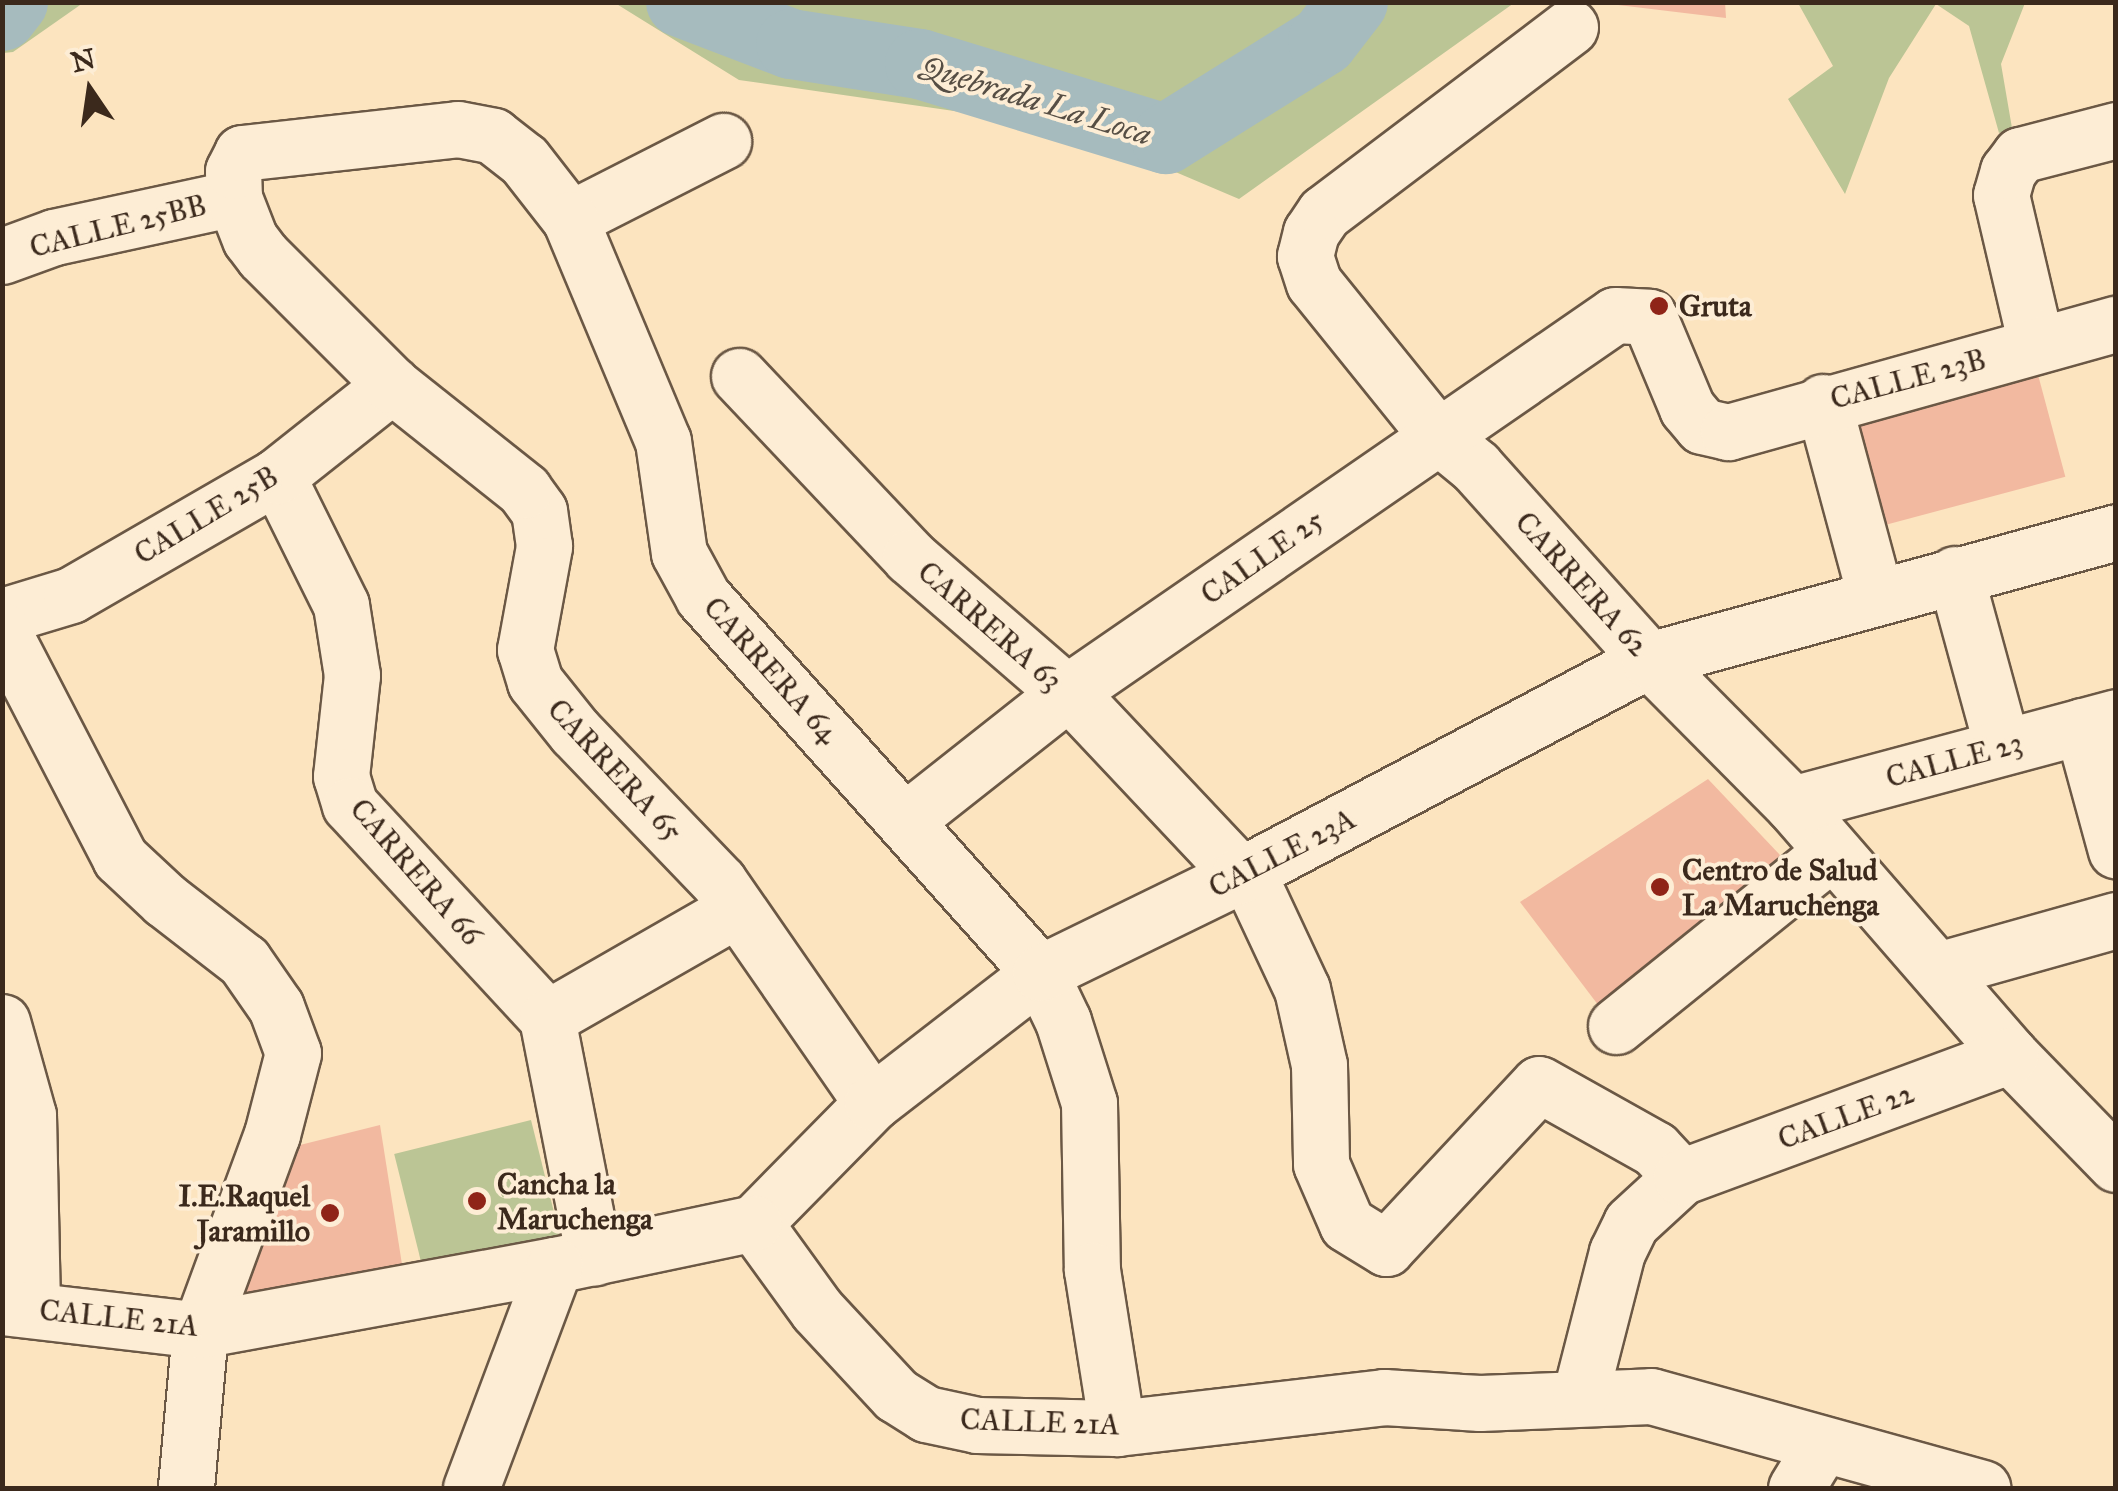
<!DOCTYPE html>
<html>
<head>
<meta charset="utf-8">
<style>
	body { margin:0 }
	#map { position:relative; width:2118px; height:1491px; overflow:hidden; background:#fce4bf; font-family:"IM FELL Great Primer",serif }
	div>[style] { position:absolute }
	.green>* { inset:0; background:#bbc595; transform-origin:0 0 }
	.river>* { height:70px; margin:-35px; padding:0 35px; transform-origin:35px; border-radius:35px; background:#a6bbbe }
	.building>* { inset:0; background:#f2b9a0; transform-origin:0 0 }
	.roads { filter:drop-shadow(2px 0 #6b5845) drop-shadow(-2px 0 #6b5845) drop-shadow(0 2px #6b5845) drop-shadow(0 -2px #6b5845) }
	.minor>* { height:55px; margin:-27.5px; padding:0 27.5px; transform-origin:27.5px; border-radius:27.5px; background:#fdedd5 }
	.dots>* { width:28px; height:28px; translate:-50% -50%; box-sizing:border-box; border:5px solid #fdedd5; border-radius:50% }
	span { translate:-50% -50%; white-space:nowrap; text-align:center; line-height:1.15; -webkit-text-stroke:8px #fdedd5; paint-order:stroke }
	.street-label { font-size:30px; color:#3b291c }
	.poi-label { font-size:30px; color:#3b291c; font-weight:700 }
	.left { translate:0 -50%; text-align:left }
	.right { translate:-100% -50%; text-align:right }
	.water-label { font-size:32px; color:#564e44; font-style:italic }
	.frame { position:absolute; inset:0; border:5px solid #3b291c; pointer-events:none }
	.north { position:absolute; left:40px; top:40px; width:100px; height:100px; -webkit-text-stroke:8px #fdedd5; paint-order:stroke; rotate:347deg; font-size:28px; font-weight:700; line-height:40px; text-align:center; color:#3b291c }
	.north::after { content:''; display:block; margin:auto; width:35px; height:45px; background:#3b291c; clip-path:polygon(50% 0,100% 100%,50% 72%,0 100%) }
</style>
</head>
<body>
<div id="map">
	<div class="green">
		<div style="clip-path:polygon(2px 3px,3px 2px,83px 3px,13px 52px,3px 53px)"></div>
		<div style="clip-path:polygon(615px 3px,1514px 3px,1239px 199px,1072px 128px,739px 80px)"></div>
		<div style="clip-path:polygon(1798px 3px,2025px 3px,2001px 64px,2012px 128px,1999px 133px,1969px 26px,1936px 4px,1889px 78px,1845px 194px,1788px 99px,1833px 66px)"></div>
		<div style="left:531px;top:1120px;width:135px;height:141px;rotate:76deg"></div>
	</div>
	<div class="river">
		<div style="left:681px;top:2px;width:118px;rotate:20.9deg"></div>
		<div style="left:791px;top:44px;width:131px;rotate:8.8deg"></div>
		<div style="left:920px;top:64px;width:257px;rotate:17deg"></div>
		<div style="left:1166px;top:139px;width:185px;rotate:-32deg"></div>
		<div style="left:1323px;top:41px;width:49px;rotate:-52.4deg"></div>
		<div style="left:2px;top:16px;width:18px;rotate:-52deg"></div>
	</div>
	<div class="building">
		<div style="clip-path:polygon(1618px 2px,1725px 2px,1726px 18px,1618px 5px)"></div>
		<div style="left:2033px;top:356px;width:125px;height:205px;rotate:75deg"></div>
		<div style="clip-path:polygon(1708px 779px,1796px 872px,1608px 1018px,1520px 902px)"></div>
		<div style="clip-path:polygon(380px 1125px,404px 1277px,243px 1298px,284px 1149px)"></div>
	</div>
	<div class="roads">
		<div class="minor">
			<div style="left:1570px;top:27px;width:308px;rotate:142.9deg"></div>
			<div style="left:1324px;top:213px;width:23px;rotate:124deg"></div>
			<div style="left:1311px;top:232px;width:25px;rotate:104deg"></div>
			<div style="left:1305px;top:256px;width:28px;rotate:72deg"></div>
			<div style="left:1314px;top:283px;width:194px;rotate:51.1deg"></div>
			<div style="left:1436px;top:434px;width:52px;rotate:39.5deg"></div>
			<div style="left:1476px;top:467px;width:259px;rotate:48.1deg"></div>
			<div style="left:1649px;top:660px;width:203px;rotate:45.2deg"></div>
			<div style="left:1792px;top:804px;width:332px;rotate:49deg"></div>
			<div style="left:2010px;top:1055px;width:152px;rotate:45.8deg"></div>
			<div style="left:570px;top:219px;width:172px;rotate:-27deg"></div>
			<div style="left:2px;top:256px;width:55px;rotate:-20.1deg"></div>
			<div style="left:54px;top:237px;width:184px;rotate:-12.2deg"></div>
			<div style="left:2036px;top:344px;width:153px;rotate:-103.2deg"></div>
			<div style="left:2001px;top:195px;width:25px;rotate:-74deg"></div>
			<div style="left:2008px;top:171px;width:20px;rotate:-53deg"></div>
			<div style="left:2020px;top:155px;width:99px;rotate:-14.6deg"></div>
			<div style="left:739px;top:376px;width:249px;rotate:46.6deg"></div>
			<div style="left:910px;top:557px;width:226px;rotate:40.9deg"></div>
			<div style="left:1081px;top:705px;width:255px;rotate:46.7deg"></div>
			<div style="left:1256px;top:891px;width:108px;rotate:64.9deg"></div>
			<div style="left:1302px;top:989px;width:78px;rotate:77.4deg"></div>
			<div style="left:1319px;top:1065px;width:99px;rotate:88.8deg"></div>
			<div style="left:1321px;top:1164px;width:65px;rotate:66.6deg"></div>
			<div style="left:1347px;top:1224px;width:46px;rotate:31.6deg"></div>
			<div style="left:1386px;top:1248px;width:224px;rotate:-47deg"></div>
			<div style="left:1539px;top:1084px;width:133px;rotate:29.3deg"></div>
			<div style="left:1655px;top:1149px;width:38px;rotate:47deg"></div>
			<div style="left:1823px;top:402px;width:200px;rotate:74.9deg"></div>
			<div style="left:277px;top:476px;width:144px;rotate:63.6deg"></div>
			<div style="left:341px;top:605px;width:71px;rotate:81.1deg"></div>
			<div style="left:352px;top:675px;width:102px;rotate:96.2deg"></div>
			<div style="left:341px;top:776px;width:30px;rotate:73deg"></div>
			<div style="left:350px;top:805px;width:290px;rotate:47.2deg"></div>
			<div style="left:547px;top:1018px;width:244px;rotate:78.9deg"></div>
			<div style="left:1955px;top:574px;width:178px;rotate:74.7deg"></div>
			<div style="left:2px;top:616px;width:72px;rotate:-16.9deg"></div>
			<div style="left:71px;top:595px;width:238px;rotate:-30deg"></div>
			<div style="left:277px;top:476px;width:147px;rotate:-38.4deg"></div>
			<div style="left:2px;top:630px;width:257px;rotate:62.6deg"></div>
			<div style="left:120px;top:858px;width:62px;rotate:43deg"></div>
			<div style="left:165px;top:900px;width:100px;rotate:37.7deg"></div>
			<div style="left:244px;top:961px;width:56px;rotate:55.2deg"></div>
			<div style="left:276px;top:1007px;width:49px;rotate:69.7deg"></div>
			<div style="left:293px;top:1053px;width:84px;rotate:104.5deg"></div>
			<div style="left:272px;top:1134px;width:209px;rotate:110.2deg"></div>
			<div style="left:200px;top:1330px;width:159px;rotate:95.1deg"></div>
			<div style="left:2082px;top:726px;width:129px;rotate:74.7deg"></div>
			<div style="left:1792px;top:804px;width:335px;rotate:-15deg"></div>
			<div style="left:906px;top:820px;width:206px;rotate:-38.3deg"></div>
			<div style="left:1068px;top:692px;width:664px;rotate:-34.58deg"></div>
			<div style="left:1615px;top:315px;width:34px;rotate:3deg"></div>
			<div style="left:1649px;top:317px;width:99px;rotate:67.3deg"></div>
			<div style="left:1687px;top:408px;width:23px;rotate:50deg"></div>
			<div style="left:1702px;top:426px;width:27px;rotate:13deg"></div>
			<div style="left:1728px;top:432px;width:403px;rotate:-15.6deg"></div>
			<div style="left:1938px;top:970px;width:185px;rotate:-15.7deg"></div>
			<div style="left:547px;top:1018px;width:219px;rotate:-29.8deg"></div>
			<div style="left:2px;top:1022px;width:97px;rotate:74.4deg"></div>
			<div style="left:28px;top:1115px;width:195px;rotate:88.8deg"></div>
			<div style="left:1616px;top:1026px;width:277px;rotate:-38.9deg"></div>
			<div style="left:872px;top:1103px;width:269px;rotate:-124.7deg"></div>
			<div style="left:719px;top:882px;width:208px;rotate:-133.8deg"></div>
			<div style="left:575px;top:732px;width:64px;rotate:-128.7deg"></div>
			<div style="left:535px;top:682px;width:34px;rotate:-107deg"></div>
			<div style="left:525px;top:650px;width:106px;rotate:-79.6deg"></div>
			<div style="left:544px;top:546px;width:35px;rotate:-98deg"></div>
			<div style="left:539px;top:511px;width:26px;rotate:-126deg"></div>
			<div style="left:524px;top:490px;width:169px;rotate:-141.5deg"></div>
			<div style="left:392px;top:385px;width:182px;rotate:-135deg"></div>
			<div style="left:263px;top:256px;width:21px;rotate:-127deg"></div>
			<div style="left:250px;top:239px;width:44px;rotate:-111.3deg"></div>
			<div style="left:234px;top:198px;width:27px;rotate:-92deg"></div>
			<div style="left:233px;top:171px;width:20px;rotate:-63deg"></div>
			<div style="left:242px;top:153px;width:217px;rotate:-6.3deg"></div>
			<div style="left:458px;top:129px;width:36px;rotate:11deg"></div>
			<div style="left:493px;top:136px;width:39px;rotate:38deg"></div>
			<div style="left:524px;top:160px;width:75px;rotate:52.1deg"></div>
			<div style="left:570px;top:219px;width:241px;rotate:67.3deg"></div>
			<div style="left:663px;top:441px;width:113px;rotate:81.9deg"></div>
			<div style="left:679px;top:553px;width:50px;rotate:61.4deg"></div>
			<div style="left:703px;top:597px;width:505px;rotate:48.13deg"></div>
			<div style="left:1040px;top:973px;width:53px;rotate:64.4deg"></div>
			<div style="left:1063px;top:1021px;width:86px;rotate:72.4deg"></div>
			<div style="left:1089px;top:1103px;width:167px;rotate:89deg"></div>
			<div style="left:1092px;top:1270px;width:160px;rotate:81deg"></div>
			<div style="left:754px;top:1223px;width:168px;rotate:-45.5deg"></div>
			<div style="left:872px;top:1103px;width:212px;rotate:-37.7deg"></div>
			<div style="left:1040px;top:973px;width:221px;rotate:-26deg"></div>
			<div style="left:1239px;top:876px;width:463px;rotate:-27.8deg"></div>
			<div style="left:1649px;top:660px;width:484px;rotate:-15.3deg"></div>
			<div style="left:754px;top:1223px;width:107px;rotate:54.1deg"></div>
			<div style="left:817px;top:1310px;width:116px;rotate:47.1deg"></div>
			<div style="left:896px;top:1395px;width:36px;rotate:32deg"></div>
			<div style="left:926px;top:1414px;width:52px;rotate:12.2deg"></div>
			<div style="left:977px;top:1425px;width:140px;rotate:1.2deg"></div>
			<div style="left:1117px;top:1428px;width:269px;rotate:-6.6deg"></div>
			<div style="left:1384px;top:1397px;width:96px;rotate:3.6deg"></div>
			<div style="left:1480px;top:1403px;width:171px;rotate:-2.3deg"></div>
			<div style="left:1651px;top:1396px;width:344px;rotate:15.5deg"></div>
			<div style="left:2px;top:1307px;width:199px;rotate:6.6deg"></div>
			<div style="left:200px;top:1330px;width:361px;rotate:-10.4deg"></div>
			<div style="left:555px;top:1265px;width:203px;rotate:-11.9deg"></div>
			<div style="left:1580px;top:1396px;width:149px;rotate:-75.6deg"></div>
			<div style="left:1617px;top:1252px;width:32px;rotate:-64deg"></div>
			<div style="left:1631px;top:1223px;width:68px;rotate:-42.6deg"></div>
			<div style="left:1681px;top:1177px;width:351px;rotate:-20.3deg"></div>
			<div style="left:471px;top:1488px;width:238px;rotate:-69.4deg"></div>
			<div style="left:1796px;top:1488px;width:48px;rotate:-58.6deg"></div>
		</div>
	</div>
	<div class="dots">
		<div style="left:1659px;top:306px;background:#8f2418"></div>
		<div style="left:1660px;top:887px;background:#8f2418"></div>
		<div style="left:477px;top:1201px;background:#8f2418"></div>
		<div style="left:330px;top:1213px;background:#8f2418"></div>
	</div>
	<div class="street-label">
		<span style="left:118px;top:226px;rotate:-14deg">CALLE 25BB</span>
		<span style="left:1908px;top:379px;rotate:-15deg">CALLE 23B</span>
		<span style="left:206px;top:515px;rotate:-31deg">CALLE 25B</span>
		<span style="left:1262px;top:557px;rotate:-35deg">CALLE 25</span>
		<span style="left:1582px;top:584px;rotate:48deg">CARRERA 62</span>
		<span style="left:990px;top:626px;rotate:41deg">CARRERA 63</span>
		<span style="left:771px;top:670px;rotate:48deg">CARRERA 64</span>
		<span style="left:1954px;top:760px;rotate:-15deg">CALLE 23</span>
		<span style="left:615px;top:770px;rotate:47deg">CARRERA 65</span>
		<span style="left:1282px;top:853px;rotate:-27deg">CALLE 23A</span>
		<span style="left:416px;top:872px;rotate:49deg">CARRERA 66</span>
		<span style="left:1846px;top:1116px;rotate:-20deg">CALLE 22</span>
		<span style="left:119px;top:1318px;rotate:6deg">CALLE 21A</span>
		<span style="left:1040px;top:1422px;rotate:2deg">CALLE 21A</span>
	</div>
	<div class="poi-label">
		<span class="left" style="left:1679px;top:306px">Gruta</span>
		<span class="left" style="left:1682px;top:887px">Centro de Salud<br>La Maruchenga</span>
		<span class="left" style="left:497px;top:1201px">Cancha la<br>Maruchenga</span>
		<span class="right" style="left:310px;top:1213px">I.E.Raquel<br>Jaramillo</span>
	</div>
	<div class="water-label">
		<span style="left:1036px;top:101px;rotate:17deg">Quebrada La Loca</span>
	</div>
	<div class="frame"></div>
	<div class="north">N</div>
</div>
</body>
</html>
